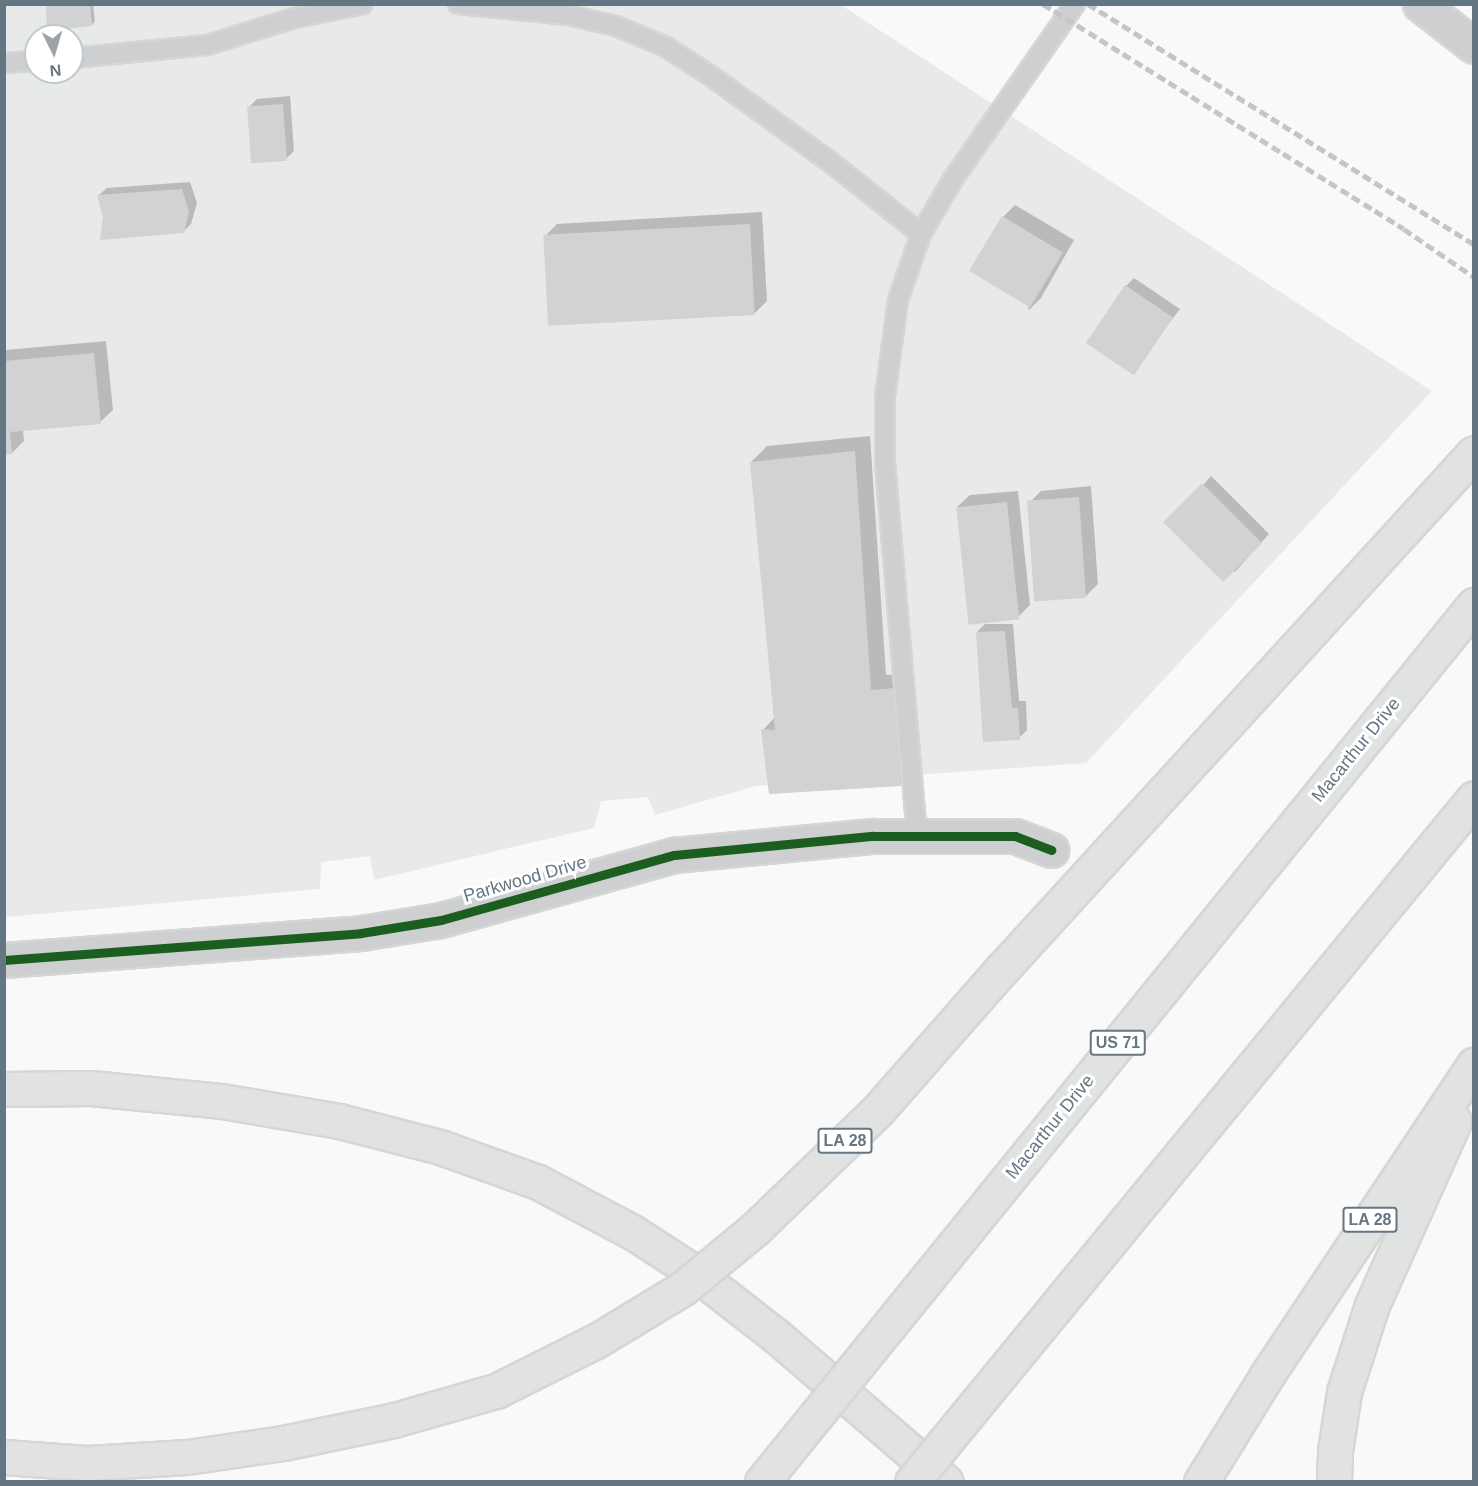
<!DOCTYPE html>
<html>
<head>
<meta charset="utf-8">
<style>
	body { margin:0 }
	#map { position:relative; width:1478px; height:1486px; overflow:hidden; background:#f9f9f9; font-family:Arial,sans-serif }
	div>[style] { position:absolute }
	.built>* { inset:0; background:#e8e9e9 }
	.shadow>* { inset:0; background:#0003 }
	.building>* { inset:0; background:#d0d2d3; transform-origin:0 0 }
	.roads { filter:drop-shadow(2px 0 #d5d6d6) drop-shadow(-2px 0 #d5d6d6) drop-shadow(0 2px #d5d6d6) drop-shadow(0 -2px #d5d6d6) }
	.service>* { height:18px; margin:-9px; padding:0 9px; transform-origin:9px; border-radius:9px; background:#cecfd0 }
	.minor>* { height:33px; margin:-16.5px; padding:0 16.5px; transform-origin:16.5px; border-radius:16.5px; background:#cecfd0 }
	.motorway>* { height:33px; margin:-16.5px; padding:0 16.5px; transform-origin:16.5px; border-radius:16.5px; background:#e1e2e2 }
	.rail>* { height:4.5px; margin-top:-2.25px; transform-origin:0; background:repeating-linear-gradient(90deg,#c3c5c6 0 9px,transparent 0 13.5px) }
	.bridges { filter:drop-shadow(2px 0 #d5d6d6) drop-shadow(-2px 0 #d5d6d6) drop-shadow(0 2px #d5d6d6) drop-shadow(0 -2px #d5d6d6) }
	.motorway-bridge>* { height:33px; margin:-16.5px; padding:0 16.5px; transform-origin:16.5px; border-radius:16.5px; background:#e1e2e2 }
	.cycleway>* { height:9px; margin:-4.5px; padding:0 4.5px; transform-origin:4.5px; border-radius:4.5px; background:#1b5e20 }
	span { translate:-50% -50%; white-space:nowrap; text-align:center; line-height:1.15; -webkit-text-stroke:6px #fff; paint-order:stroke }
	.shield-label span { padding:2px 4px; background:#fff; border:2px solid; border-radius:4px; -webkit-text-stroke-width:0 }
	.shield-label { font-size:16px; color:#657683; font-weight:700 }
	.street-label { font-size:18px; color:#657683 }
	.frame { position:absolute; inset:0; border:6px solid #657683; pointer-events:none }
	.north { position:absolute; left:24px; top:24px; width:60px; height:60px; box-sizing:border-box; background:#fff; border:2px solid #c1c8cd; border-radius:50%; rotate:175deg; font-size:16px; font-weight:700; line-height:24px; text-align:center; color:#657683 }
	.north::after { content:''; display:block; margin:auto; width:21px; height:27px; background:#99a4ac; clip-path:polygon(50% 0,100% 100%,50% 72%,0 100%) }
</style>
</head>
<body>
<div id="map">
	<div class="built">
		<div style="clip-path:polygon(evenodd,5px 5px,841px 5px,1432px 391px,1086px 763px,756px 786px,655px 815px,648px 797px,601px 801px,594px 828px,374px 880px,370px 856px,321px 862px,320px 889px,5px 917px,5px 5px,36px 36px,72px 36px,72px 72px,36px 72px,36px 36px)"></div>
	</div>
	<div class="shadow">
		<div style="clip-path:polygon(48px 4px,93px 4px,95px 21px,92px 25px)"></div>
		<div style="clip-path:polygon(290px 96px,294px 151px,286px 159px,249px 107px,257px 99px)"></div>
		<div style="clip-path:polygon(190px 182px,197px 203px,191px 224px,183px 232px,104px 217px,99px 195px,107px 188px)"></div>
		<div style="clip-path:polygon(1015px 205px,1074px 240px,1041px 298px,1029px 310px,1003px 217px)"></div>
		<div style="clip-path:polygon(762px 212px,767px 301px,755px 313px,545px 236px,557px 224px)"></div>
		<div style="clip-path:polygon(1134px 278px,1180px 309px,1132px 372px,1126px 286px)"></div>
		<div style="clip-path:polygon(4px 332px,6px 350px,106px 341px,113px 410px,100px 422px,23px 430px,24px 441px,12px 453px,4px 454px)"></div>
		<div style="clip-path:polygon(870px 436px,886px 675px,911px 673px,916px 769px,900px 785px,763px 730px,775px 717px,751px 462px,767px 446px)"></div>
		<div style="clip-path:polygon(1211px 476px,1269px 534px,1235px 572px,1169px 524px)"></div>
		<div style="clip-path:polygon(1091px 486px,1098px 584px,1086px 596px,1029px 503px,1041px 491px)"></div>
		<div style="clip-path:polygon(1018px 491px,1030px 605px,1018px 617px,957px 507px,970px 495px)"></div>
		<div style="clip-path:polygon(985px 624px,1013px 624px,1019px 701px,1026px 701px,1027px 730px,1019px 738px,977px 632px)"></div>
	</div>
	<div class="building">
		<div style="clip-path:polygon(46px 4px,90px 4px,92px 26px,47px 31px)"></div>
		<div style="left:283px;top:104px;width:57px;height:36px;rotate:86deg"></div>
		<div style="clip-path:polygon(182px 189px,189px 212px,184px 233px,100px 240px,103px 217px,97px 195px)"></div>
		<div style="left:1002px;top:216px;width:71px;height:64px;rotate:31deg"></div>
		<div style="left:750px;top:224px;width:91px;height:207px;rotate:87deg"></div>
		<div style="left:1125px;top:285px;width:58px;height:70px;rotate:34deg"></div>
		<div style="clip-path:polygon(94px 353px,101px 424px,10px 432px,12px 454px,4px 455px,4px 361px)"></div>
		<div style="clip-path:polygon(855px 451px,871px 690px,895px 688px,901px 786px,769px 794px,761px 729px,775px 730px,750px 462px)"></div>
		<div style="left:1202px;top:483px;width:85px;height:55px;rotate:45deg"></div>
		<div style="left:1079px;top:497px;width:101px;height:52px;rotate:86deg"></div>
		<div style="left:1007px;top:502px;width:118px;height:51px;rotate:84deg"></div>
		<div style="clip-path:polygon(1005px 631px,1012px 708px,1018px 708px,1020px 740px,983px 742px,976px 632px)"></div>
	</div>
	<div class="roads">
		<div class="service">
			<div style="left:458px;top:4px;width:111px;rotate:5.7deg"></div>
			<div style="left:568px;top:15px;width:49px;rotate:12.9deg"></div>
			<div style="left:616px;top:26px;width:54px;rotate:22.8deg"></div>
			<div style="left:666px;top:47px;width:54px;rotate:32.8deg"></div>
			<div style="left:711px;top:76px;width:145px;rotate:35.8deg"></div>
			<div style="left:829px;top:161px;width:117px;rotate:38.4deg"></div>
			<div style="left:72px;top:58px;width:136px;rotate:-5.5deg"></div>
			<div style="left:207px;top:45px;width:92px;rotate:-17.1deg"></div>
			<div style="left:295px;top:18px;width:69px;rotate:-11.6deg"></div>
			<div style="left:4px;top:63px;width:32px;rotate:-4deg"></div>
			<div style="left:917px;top:836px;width:372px;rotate:-94.9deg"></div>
			<div style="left:885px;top:465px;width:68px;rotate:-90deg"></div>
			<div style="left:885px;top:397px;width:98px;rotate:-82.4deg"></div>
			<div style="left:898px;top:300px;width:70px;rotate:-70.8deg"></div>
			<div style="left:921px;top:234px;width:64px;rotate:-59.8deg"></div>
			<div style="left:953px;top:179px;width:213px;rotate:-55.1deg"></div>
		</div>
		<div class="minor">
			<div style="left:1420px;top:4px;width:68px;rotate:37.9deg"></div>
			<div style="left:4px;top:960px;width:358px;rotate:-4.3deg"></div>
			<div style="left:361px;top:933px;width:81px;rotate:-9.2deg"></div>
			<div style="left:441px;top:920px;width:242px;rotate:-15.6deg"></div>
			<div style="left:674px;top:855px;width:200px;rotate:-5.5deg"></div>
			<div style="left:873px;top:836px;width:142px"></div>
			<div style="left:1015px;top:836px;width:39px;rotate:21deg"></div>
		</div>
		<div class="motorway">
			<div style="left:4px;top:1089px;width:87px;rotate:-0.7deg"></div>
			<div style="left:91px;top:1088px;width:132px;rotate:5.7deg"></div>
			<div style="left:222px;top:1101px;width:119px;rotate:9.7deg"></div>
			<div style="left:339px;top:1121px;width:104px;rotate:14.4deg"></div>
			<div style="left:440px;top:1147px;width:104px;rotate:19.7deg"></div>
			<div style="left:538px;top:1182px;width:109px;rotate:28deg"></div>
			<div style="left:634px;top:1233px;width:72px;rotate:33deg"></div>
			<div style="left:694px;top:1272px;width:103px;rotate:37.9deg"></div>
			<div style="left:775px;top:1335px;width:225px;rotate:40.7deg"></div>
			<div style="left:1201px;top:1482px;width:126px;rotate:-58.3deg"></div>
			<div style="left:1267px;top:1375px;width:373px;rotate:-56.3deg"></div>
			<div style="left:1334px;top:1482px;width:31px;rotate:-88deg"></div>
			<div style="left:1335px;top:1451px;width:60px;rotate:-81.3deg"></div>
			<div style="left:1344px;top:1392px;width:91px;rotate:-72.2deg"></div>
			<div style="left:1372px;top:1305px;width:201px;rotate:-65.9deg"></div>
		</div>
	</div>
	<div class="rail">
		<div style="left:1043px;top:4px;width:425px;rotate:31.9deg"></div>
		<div style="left:1404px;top:229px;width:85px;rotate:34.4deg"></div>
		<div style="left:1088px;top:4px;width:455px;rotate:31.9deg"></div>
	</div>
	<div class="bridges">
		<div class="motorway-bridge">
			<div style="left:4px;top:1457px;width:83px;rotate:4.1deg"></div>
			<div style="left:87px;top:1463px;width:100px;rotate:-3.4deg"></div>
			<div style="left:187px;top:1457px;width:97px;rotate:-8.3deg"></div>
			<div style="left:283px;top:1443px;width:113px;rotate:-11.7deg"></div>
			<div style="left:394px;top:1420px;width:106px;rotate:-15.9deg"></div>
			<div style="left:496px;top:1391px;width:112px;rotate:-26.6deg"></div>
			<div style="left:596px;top:1341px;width:100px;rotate:-31.2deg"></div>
			<div style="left:682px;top:1289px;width:96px;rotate:-39.5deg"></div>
			<div style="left:756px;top:1228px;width:170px;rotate:-44deg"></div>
			<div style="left:878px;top:1110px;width:188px;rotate:-48.7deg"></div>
			<div style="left:1002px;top:969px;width:699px;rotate:-47.55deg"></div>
			<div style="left:762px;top:1482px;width:1130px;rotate:-50.93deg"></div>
			<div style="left:912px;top:1482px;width:885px;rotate:-50.59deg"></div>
		</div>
	</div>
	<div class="cycleway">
		<div style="left:4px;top:960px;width:358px;rotate:-4.3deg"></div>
		<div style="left:361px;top:933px;width:81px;rotate:-9.2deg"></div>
		<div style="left:441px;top:920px;width:242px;rotate:-15.6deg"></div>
		<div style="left:674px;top:855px;width:200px;rotate:-5.5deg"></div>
		<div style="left:873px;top:836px;width:142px"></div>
		<div style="left:1015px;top:836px;width:39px;rotate:21deg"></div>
	</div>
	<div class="shield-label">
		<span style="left:1118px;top:1043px">US 71</span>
		<span style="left:845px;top:1141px">LA 28</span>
		<span style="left:1370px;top:1220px">LA 28</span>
	</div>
	<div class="street-label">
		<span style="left:1356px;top:750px;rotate:-51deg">Macarthur Drive</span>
		<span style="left:525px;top:879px;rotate:-16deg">Parkwood Drive</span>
		<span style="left:1050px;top:1127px;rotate:-51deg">Macarthur Drive</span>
	</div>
	<div class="frame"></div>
	<div class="north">N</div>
</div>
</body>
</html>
